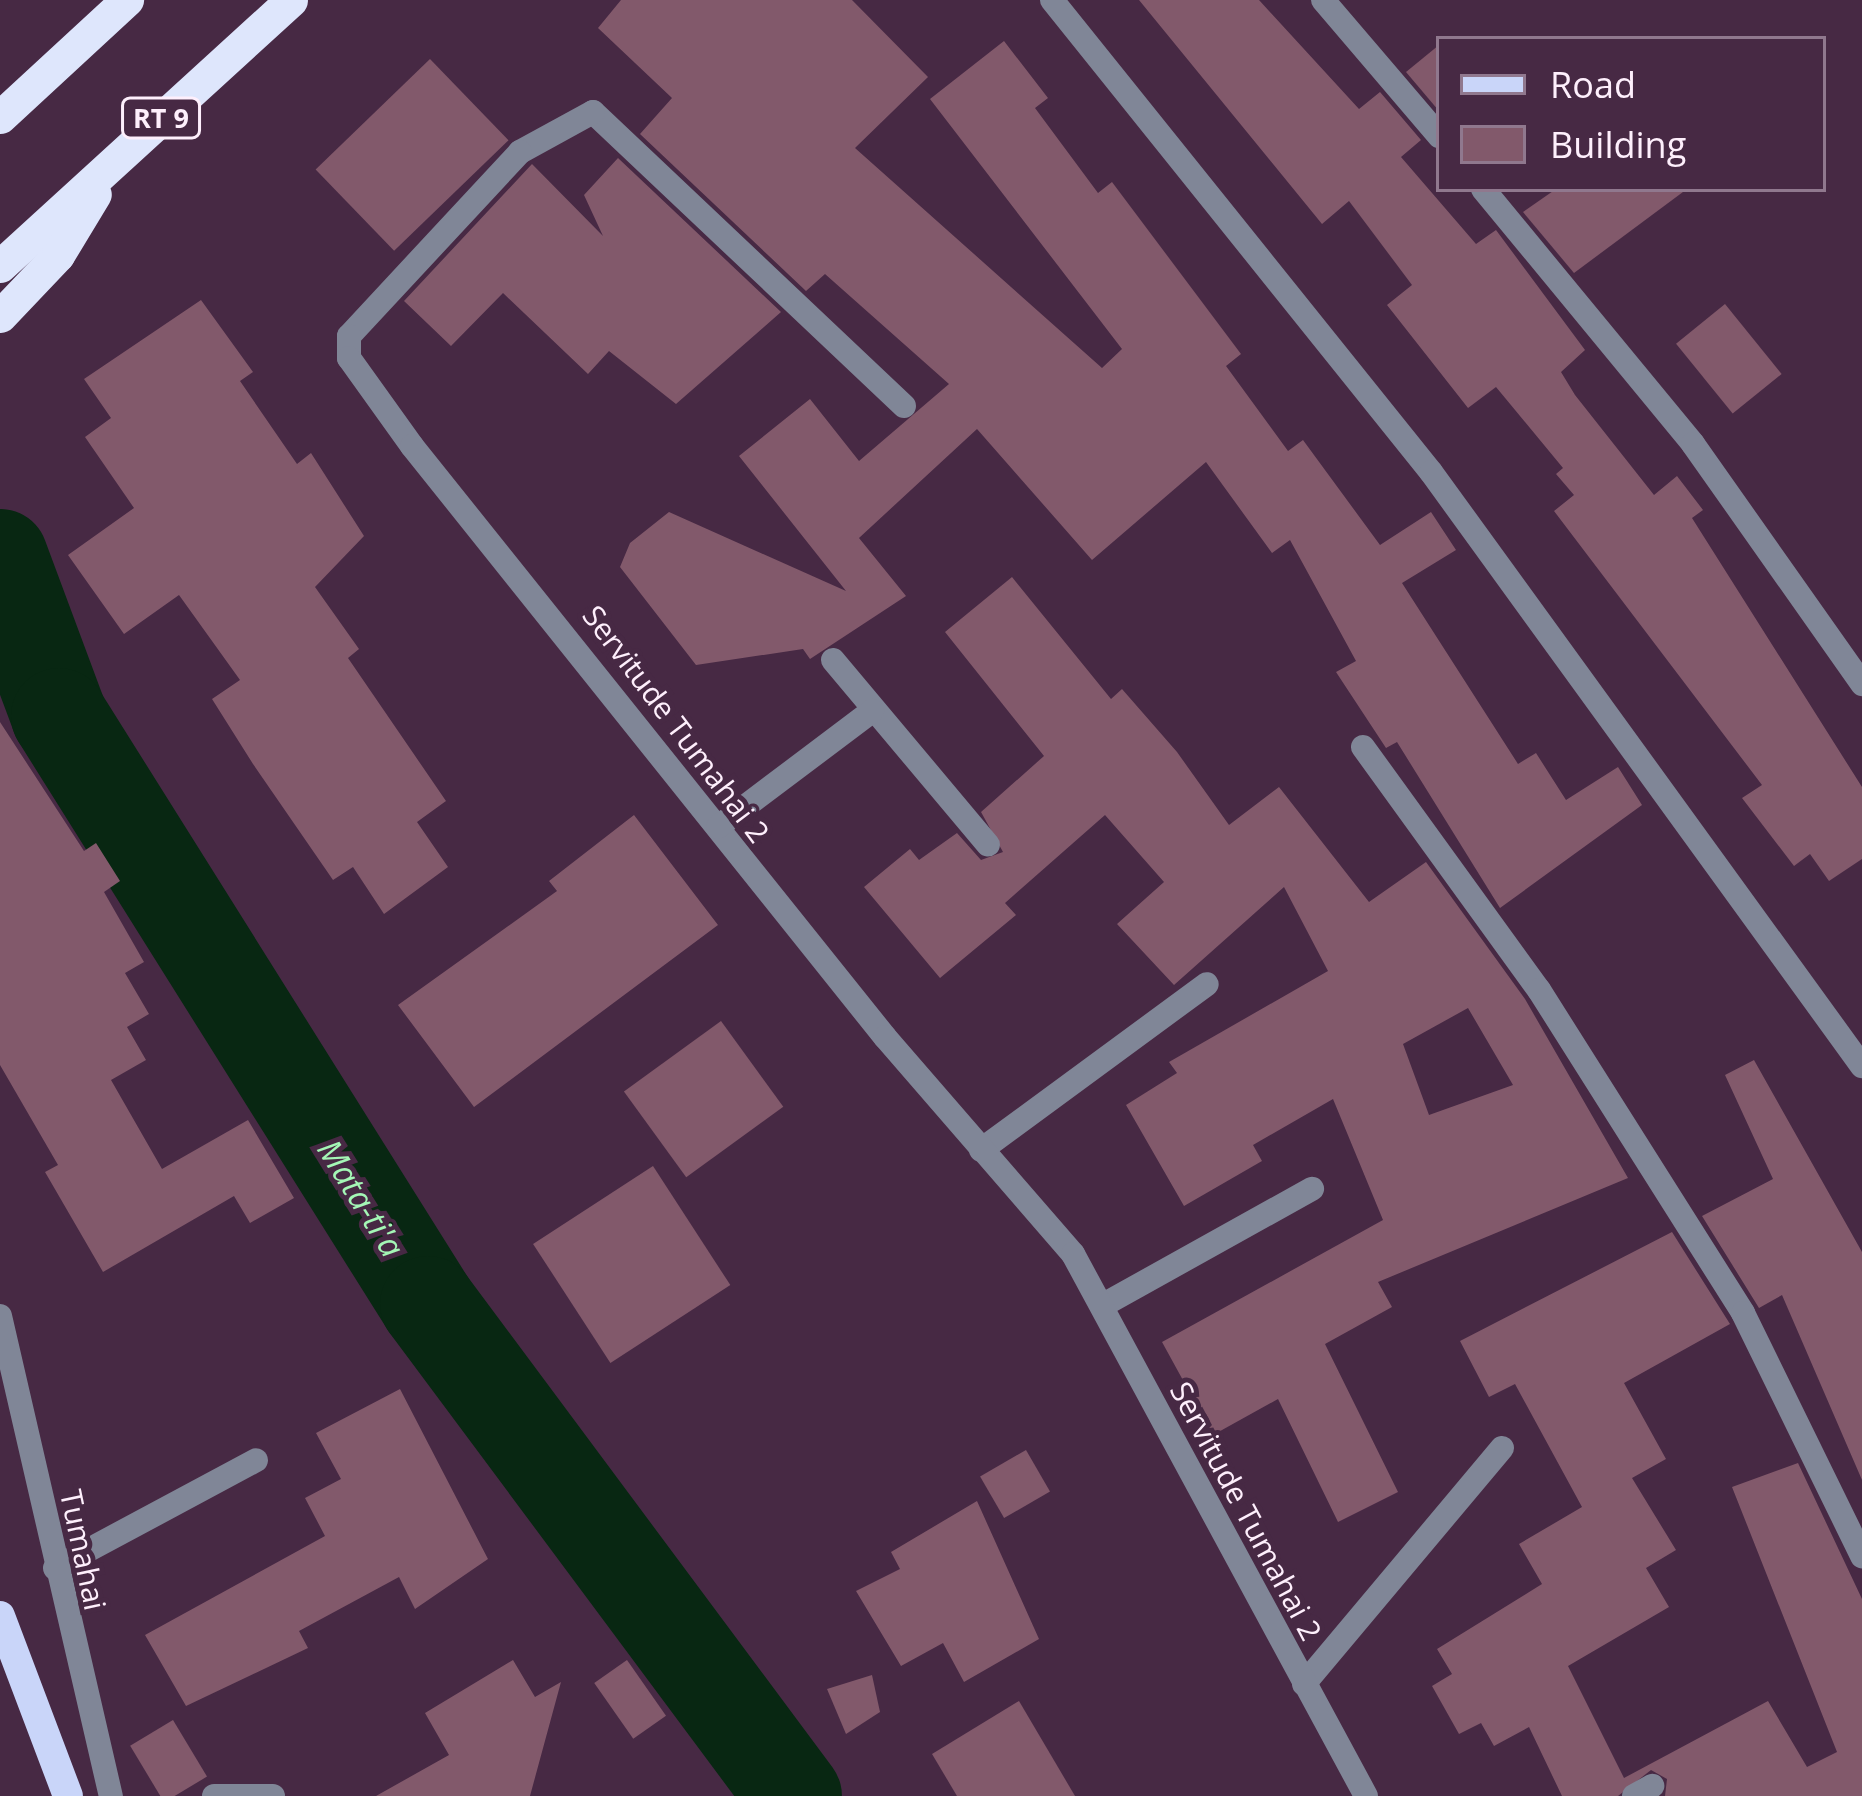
<!DOCTYPE html>
<html>
<head>
<meta charset="utf-8">
<style>
	body { margin:0 }
	#map { position:relative; width:1862px; height:1796px; overflow:hidden; background:#472944; font-family:"Open Sans",sans-serif }
	div>[style] { position:absolute }
	.river>* { height:96px; margin:-48px; padding:0 48px; transform-origin:48px; border-radius:48px; background:#082712 }
	.building>* { inset:0; background:#82596b; transform-origin:0 0 }
	.service>* { height:24px; margin:-12px; padding:0 12px; transform-origin:12px; border-radius:12px; background:#808697 }
	.minor>* { height:24px; margin:-12px; padding:0 12px; transform-origin:12px; border-radius:12px; background:#808697 }
	.primary>* { height:30px; margin:-15px; padding:0 15px; transform-origin:15px; border-radius:15px; background:#c9d5f9 }
	.trunk>* { height:33px; margin:-16.5px; padding:0 16.5px; transform-origin:16.5px; border-radius:16.5px; background:#dee6fc }
	span { translate:-50% -50%; white-space:nowrap; text-align:center; line-height:1.15; -webkit-text-stroke:10px #472944; paint-order:stroke }
	.shield-label span { padding:3px 9px; background:#472944; border:3px solid; border-radius:9px; -webkit-text-stroke-width:0 }
	.shield-label { font-size:27px; color:#feeffc; font-weight:700 }
	.street-label { font-size:30px; color:#feeffc }
	.water-label { font-size:33px; color:#a4f7b6; font-style:italic }
	.legend { position:absolute; left:1436px; top:36px; width:390px; height:156px; box-sizing:border-box; background:#472944; border:3px solid #90788e; margin:0; padding:15px 21px; list-style:none; font-size:36px; color:#feeffc }
	.legend li { display:flex; align-items:center; gap:24px; height:60px }
	.legend b { width:60px; border:3px solid #90788e }
</style>
</head>
<body>
<div id="map">
	<div class="river">
		<div style="left:0;top:557px;width:170px;rotate:69.6deg"></div>
		<div style="left:59px;top:716px;width:694px;rotate:57.89deg"></div>
		<div style="left:428px;top:1304px;width:613px;rotate:53.35deg"></div>
	</div>
	<div class="building">
		<div style="clip-path:polygon(621px 0,852px 0,928px 77px,855px 148px,1102px 368px,1122px 349px,930px 99px,1004px 41px,1048px 98px,1035px 108px,1098px 193px,1112px 182px,1241px 354px,1226px 366px,1288px 451px,1303px 440px,1380px 545px,1431px 512px,1456px 550px,1402px 583px,1518px 764px,1536px 753px,1566px 800px,1618px 767px,1642px 805px,1500px 908px,1397px 742px,1386px 748px,1336px 672px,1356px 661px,1290px 540px,1272px 553px,1206px 462px,1092px 560px,977px 429px,859px 538px,906px 596px,810px 659px,803px 649px,696px 665px,620px 567px,630px 543px,669px 512px,846px 591px,739px 456px,810px 399px,859px 461px,949px 384px,825px 274px,806px 291px,640px 134px,672px 98px,598px 28px)"></div>
		<div style="clip-path:polygon(1139px 0,1259px 0,1359px 109px,1380px 92px,1421px 140px,1401px 157px,1476px 244px,1496px 230px,1585px 350px,1561px 372px,1575px 395px,1654px 495px,1677px 476px,1703px 510px,1692px 518px,1862px 787px,1862px 859px,1829px 881px,1810px 854px,1794px 866px,1742px 798px,1762px 785px,1554px 511px,1574px 495px,1556px 474px,1563px 468px,1496px 387px,1468px 408px,1387px 305px,1412px 285px,1349px 201px,1322px 224px)"></div>
		<div style="clip-path:polygon(1439px 45px,1439px 111px,1406px 72px)"></div>
		<div style="left:430px;top:59px;width:113px;height:159px;rotate:46deg"></div>
		<div style="clip-path:polygon(618px 158px,781px 312px,676px 404px,609px 351px,588px 374px,503px 293px,451px 346px,404px 301px,532px 164px,603px 236px,584px 195px)"></div>
		<div style="clip-path:polygon(1556px 189px,1687px 189px,1574px 273px,1523px 212px)"></div>
		<div style="clip-path:polygon(201px 300px,253px 372px,240px 381px,297px 464px,311px 453px,364px 536px,315px 587px,359px 649px,348px 658px,446px 801px,417px 822px,448px 867px,384px 914px,353px 867px,333px 880px,253px 764px,212px 699px,240px 680px,179px 595px,124px 634px,68px 555px,134px 508px,85px 437px,111px 418px,84px 379px)"></div>
		<div style="left:1725px;top:304px;width:90px;height:63px;rotate:51deg"></div>
		<div style="clip-path:polygon(evenodd,1012px 577px,1111px 699px,1122px 689px,1177px 752px,1229px 825px,1279px 787px,1369px 902px,1426px 862px,1525px 999px,1628px 1178px,1378px 1282px,1392px 1307px,1325px 1344px,1398px 1492px,1338px 1522px,1278px 1399px,1213px 1435px,1162px 1342px,1383px 1220px,1333px 1099px,1253px 1145px,1262px 1161px,1184px 1206px,1126px 1105px,1177px 1073px,1169px 1062px,1328px 971px,1284px 887px,1174px 985px,1117px 924px,1164px 882px,1105px 815px,1005px 903px,1016px 915px,940px 978px,864px 887px,910px 849px,919px 860px,957px 833px,981px 860px,1003px 852px,981px 812px,1044px 756px,945px 632px,1012px 577px,1468px 1008px,1513px 1085px,1429px 1115px,1403px 1044px,1468px 1008px)"></div>
		<div style="clip-path:polygon(0 722px,84px 851px,96px 843px,120px 881px,104px 892px,144px 962px,125px 973px,149px 1014px,127px 1027px,146px 1060px,111px 1080px,162px 1169px,248px 1120px,294px 1198px,250px 1223px,234px 1196px,103px 1272px,45px 1172px,58px 1165px,0 1065px)"></div>
		<div style="clip-path:polygon(634px 815px,718px 925px,474px 1107px,398px 1005px,557px 891px,549px 881px)"></div>
		<div style="left:721px;top:1021px;width:106px;height:120px;rotate:54deg"></div>
		<div style="clip-path:polygon(1754px 1060px,1862px 1252px,1862px 1480px,1782px 1295px,1759px 1308px,1702px 1216px,1773px 1179px,1725px 1075px)"></div>
		<div style="left:653px;top:1166px;width:142px;height:143px;rotate:57deg"></div>
		<div style="clip-path:polygon(1672px 1232px,1730px 1324px,1624px 1383px,1666px 1459px,1632px 1478px,1676px 1550px,1646px 1568px,1669px 1607px,1568px 1666px,1624px 1778px,1768px 1701px,1807px 1767px,1837px 1752px,1732px 1487px,1798px 1463px,1862px 1599px,1862px 1796px,1665px 1796px,1667px 1779px,1651px 1770px,1618px 1796px,1562px 1796px,1529px 1727px,1494px 1746px,1481px 1723px,1459px 1734px,1432px 1686px,1452px 1674px,1437px 1649px,1542px 1584px,1519px 1544px,1582px 1507px,1515px 1384px,1489px 1397px,1460px 1341px)"></div>
		<div style="clip-path:polygon(400px 1389px,488px 1559px,415px 1609px,399px 1577px,299px 1631px,308px 1648px,186px 1706px,145px 1635px,325px 1536px,305px 1498px,341px 1479px,316px 1433px)"></div>
		<div style="left:1026px;top:1450px;width:48px;height:53px;rotate:60deg"></div>
		<div style="clip-path:polygon(977px 1501px,1039px 1639px,964px 1682px,943px 1643px,901px 1666px,856px 1591px,900px 1569px,891px 1552px)"></div>
		<div style="clip-path:polygon(513px 1660px,535px 1697px,561px 1682px,530px 1796px,376px 1796px,449px 1755px,425px 1713px)"></div>
		<div style="left:627px;top:1660px;width:68px;height:40px;rotate:55deg"></div>
		<div style="clip-path:polygon(872px 1675px,880px 1712px,846px 1734px,827px 1689px)"></div>
		<div style="clip-path:polygon(1019px 1701px,1075px 1796px,957px 1796px,932px 1754px)"></div>
		<div style="left:173px;top:1720px;width:66px;height:50px;rotate:59deg"></div>
	</div>
	<div class="service">
		<div style="left:981px;top:1150px;width:280px;rotate:-36.3deg"></div>
		<div style="left:1105px;top:1304px;width:237px;rotate:-29.1deg"></div>
		<div style="left:55px;top:1568px;width:228px;rotate:-28.2deg"></div>
		<div style="left:1304px;top:1684px;width:308px;rotate:-50deg"></div>
		<div style="left:214px;top:1796px;width:59px"></div>
		<div style="left:1634px;top:1796px;width:21px;rotate:-29deg"></div>
	</div>
	<div class="minor">
		<div style="left:1052px;top:0;width:605px;rotate:51.24deg"></div>
		<div style="left:1431px;top:472px;width:734px;rotate:54.04deg"></div>
		<div style="left:1323px;top:0;width:179px;rotate:49.5deg"></div>
		<div style="left:1483px;top:189px;width:330px;rotate:50.5deg"></div>
		<div style="left:1693px;top:444px;width:294px;rotate:54.8deg"></div>
		<div style="left:904px;top:406px;width:428px;rotate:-136.6deg"></div>
		<div style="left:593px;top:112px;width:83px;rotate:151.3deg"></div>
		<div style="left:520px;top:152px;width:251px;rotate:132.9deg"></div>
		<div style="left:349px;top:336px;width:22px;rotate:90deg"></div>
		<div style="left:349px;top:358px;width:108px;rotate:54.4deg"></div>
		<div style="left:412px;top:446px;width:757px;rotate:51.33deg"></div>
		<div style="left:885px;top:1037px;width:287px;rotate:49.1deg"></div>
		<div style="left:1073px;top:1254px;width:616px;rotate:61.6deg"></div>
		<div style="left:833px;top:660px;width:241px;rotate:50deg"></div>
		<div style="left:1363px;top:747px;width:300px;rotate:54.1deg"></div>
		<div style="left:1539px;top:990px;width:382px;rotate:57.7deg"></div>
		<div style="left:1743px;top:1313px;width:271px;rotate:63.9deg"></div>
		<div style="left:718px;top:827px;width:193px;rotate:-37deg"></div>
		<div style="left:0;top:1316px;width:493px;rotate:77deg"></div>
	</div>
	<div class="primary">
		<div style="left:0;top:1616px;width:192px;rotate:69.3deg"></div>
	</div>
	<div class="trunk">
		<div style="left:0;top:117px;width:173px;rotate:-42.7deg"></div>
		<div style="left:0;top:266px;width:394px;rotate:-42.4deg"></div>
		<div style="left:0;top:316px;width:84px;rotate:-46.4deg"></div>
		<div style="left:58px;top:255px;width:71px;rotate:-58.8deg"></div>
	</div>
	<div class="shield-label">
		<span style="left:161px;top:118px">RT 9</span>
	</div>
	<div class="street-label">
		<span style="left:676px;top:724px;rotate:53deg">Servitude Tumahai 2</span>
		<span style="left:1246px;top:1511px;rotate:62deg">Servitude Tumahai 2</span>
		<span style="left:83px;top:1550px;rotate:78deg">Tumahai</span>
	</div>
	<div class="water-label">
		<span style="left:361px;top:1198px;rotate:58deg">Mata-ti'a</span>
	</div>
	<ul class="legend">
	<li><b style="height:15px;background:#c9d5f9"></b>Road</li>
	<li><b style="height:33px;background:#82596b"></b>Building</li>
	</ul>
</div>
</body>
</html>
